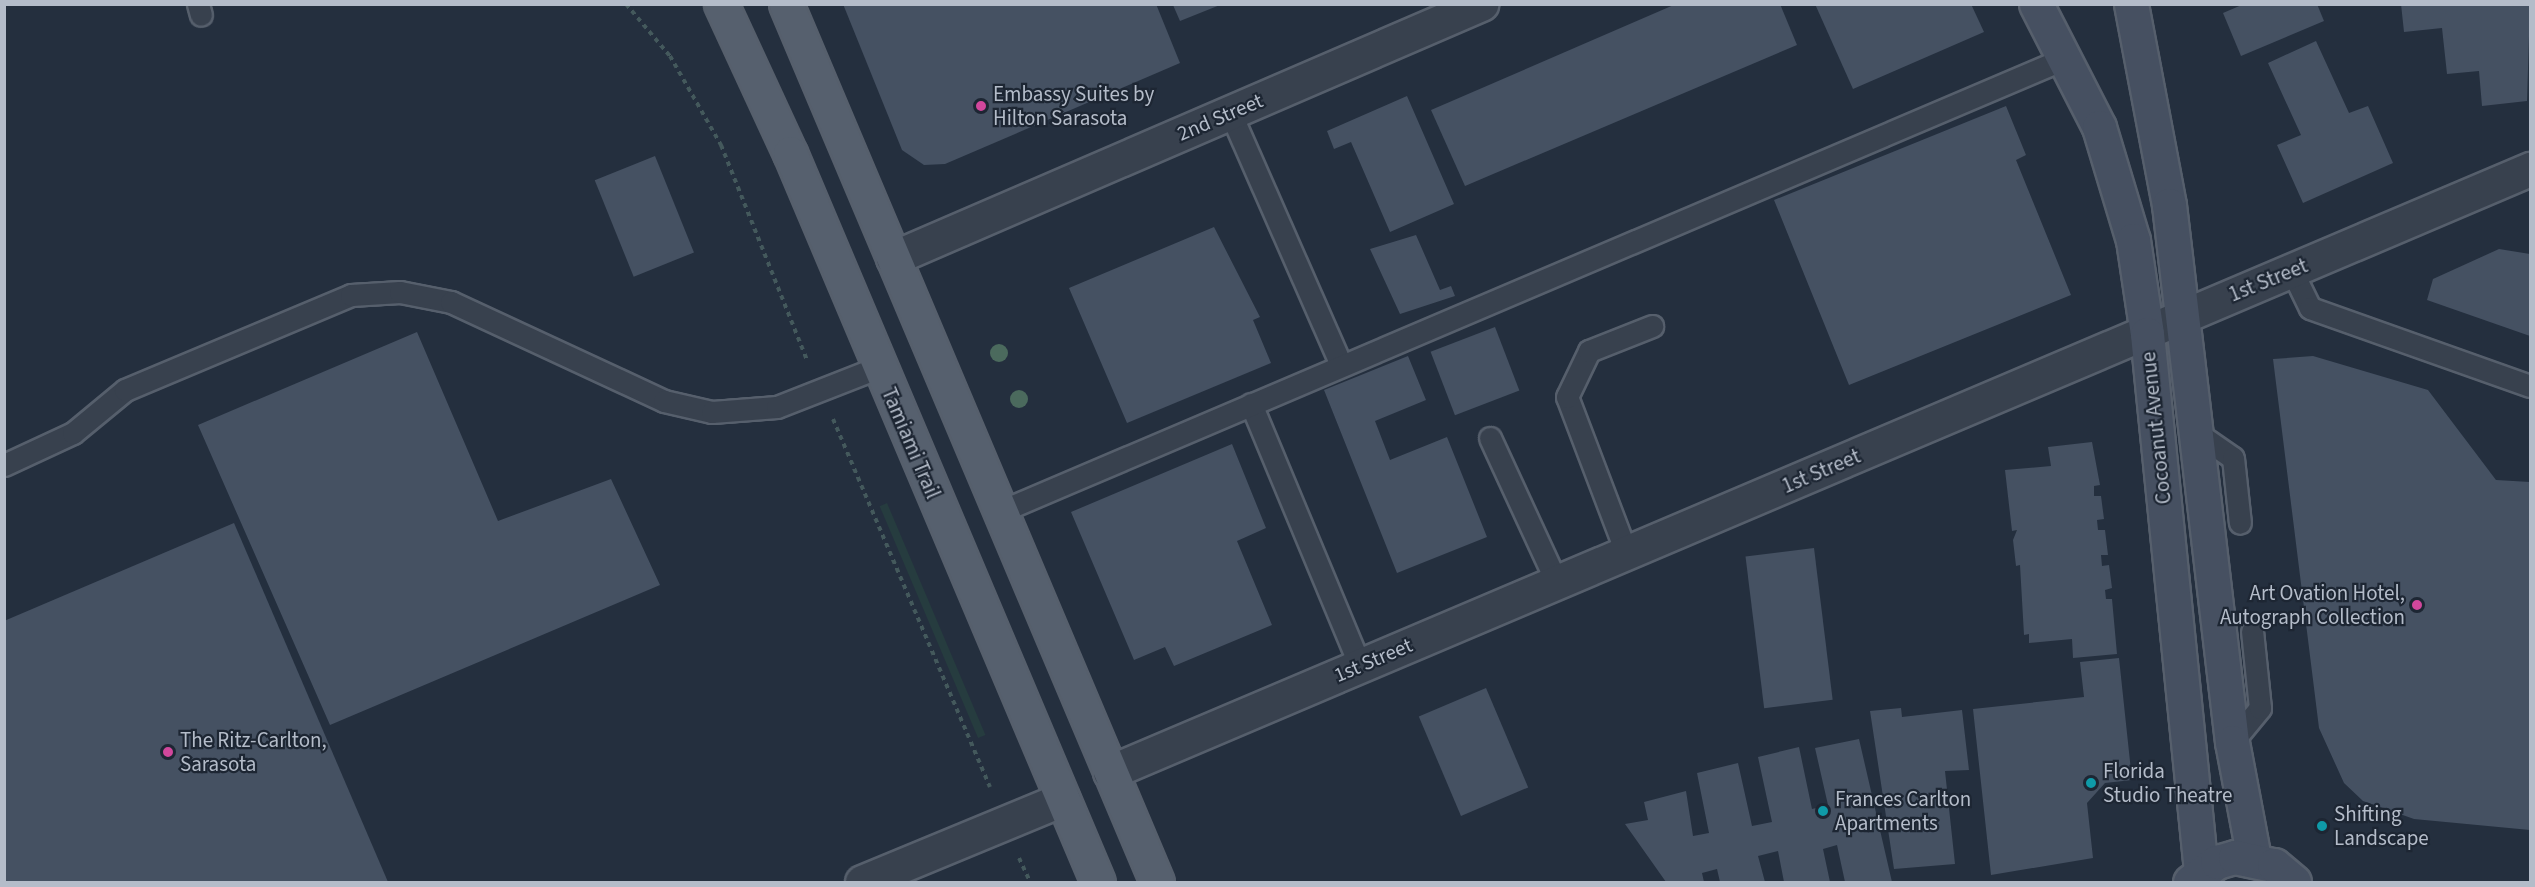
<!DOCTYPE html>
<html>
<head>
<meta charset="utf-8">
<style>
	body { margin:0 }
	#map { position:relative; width:2535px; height:887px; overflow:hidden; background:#242f3e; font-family:"Source Sans 3",sans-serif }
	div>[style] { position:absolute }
	.green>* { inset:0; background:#263c3f; transform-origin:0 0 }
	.building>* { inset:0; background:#455162; transform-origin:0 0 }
	.path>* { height:4px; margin-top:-2px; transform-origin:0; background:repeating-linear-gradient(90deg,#44595c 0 4.5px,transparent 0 9px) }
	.roads { filter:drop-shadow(2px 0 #565f6c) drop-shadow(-2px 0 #565f6c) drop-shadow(0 2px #565f6c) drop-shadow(0 -2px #565f6c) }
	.lane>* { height:21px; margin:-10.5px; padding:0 10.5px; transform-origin:10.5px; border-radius:10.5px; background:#38414e }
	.street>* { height:33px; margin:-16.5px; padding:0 16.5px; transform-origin:16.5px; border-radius:16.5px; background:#38414e }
	.secondary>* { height:33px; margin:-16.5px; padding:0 16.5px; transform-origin:16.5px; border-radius:16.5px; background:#465061 }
	.primary>* { height:33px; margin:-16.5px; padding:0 16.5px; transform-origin:16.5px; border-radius:16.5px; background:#56606e }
	.trees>* { width:18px; height:18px; margin:-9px; border-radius:50%; background:#4b6a5d }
	.dots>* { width:16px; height:16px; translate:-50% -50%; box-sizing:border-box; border:3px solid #1d2633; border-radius:50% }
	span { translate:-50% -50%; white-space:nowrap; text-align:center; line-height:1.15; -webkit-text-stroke:4.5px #1d2633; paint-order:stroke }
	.poi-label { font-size:21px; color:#b4bcc9 }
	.left { translate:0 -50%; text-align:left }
	.right { translate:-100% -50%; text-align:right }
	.street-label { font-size:21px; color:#b4bcc9 }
	.frame { position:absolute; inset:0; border:6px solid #b4bcc9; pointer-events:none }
</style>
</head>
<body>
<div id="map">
	<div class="green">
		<div style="left:887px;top:503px;width:252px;height:8px;rotate:67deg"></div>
	</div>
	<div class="building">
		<div style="clip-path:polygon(843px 4px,1156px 4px,1180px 63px,945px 164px,924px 165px,902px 150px)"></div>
		<div style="clip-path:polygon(1676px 4px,1780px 4px,1797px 45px,1465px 186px,1431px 110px)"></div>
		<div style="clip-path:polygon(1815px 4px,1971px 4px,1984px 32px,1853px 89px)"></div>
		<div style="clip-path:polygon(2244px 4px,2317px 4px,2324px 21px,2241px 56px,2223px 13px)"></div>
		<div style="clip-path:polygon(2401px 4px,2530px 4px,2527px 101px,2482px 106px,2479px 71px,2447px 74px,2442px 28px,2404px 32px)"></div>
		<div style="clip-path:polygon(1173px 5px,1220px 5px,1180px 21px)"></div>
		<div style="clip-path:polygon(2316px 41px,2349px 113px,2368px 106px,2393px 163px,2303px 203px,2277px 145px,2301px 135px,2268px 63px)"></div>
		<div style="clip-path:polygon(1407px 96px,1454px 204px,1390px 232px,1351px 142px,1334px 149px,1327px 131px)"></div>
		<div style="clip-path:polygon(2006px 106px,2026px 155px,2016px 160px,2071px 295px,1849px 385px,1774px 200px)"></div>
		<div style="left:655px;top:156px;width:104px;height:65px;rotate:68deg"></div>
		<div style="clip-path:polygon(1214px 227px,1260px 317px,1253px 320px,1271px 363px,1127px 423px,1069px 288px)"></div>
		<div style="clip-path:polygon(1416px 235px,1440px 290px,1451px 286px,1455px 296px,1400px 314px,1370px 249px)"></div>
		<div style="clip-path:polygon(2499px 249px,2530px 254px,2530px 336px,2427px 300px,2433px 279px)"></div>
		<div style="left:1495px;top:327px;width:68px;height:69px;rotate:69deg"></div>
		<div style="clip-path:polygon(417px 332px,498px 521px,611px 479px,660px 585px,330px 725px,198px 425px)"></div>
		<div style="clip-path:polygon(1408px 356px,1426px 400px,1375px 421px,1390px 460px,1447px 437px,1487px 537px,1397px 573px,1324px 390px)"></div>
		<div style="clip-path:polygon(2313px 356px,2428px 390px,2496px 480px,2530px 482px,2530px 830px,2414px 819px,2363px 801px,2344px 783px,2319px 728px,2273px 359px)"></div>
		<div style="clip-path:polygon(2092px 442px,2100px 485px,2094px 486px,2094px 496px,2101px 496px,2104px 519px,2097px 520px,2098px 530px,2105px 530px,2108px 555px,2101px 555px,2102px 566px,2109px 565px,2112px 588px,2105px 590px,2106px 599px,2112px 599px,2117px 654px,2073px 658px,2072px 639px,2029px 643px,2029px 634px,2024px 635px,2020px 565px,2016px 566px,2013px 540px,2017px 530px,2012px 531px,2005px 470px,2051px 466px,2048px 447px)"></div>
		<div style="clip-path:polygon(1232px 444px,1266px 528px,1237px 541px,1272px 625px,1174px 666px,1165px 647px,1134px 660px,1071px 512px)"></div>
		<div style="clip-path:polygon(234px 523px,388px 882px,4px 882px,4px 621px)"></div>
		<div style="left:1814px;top:548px;width:153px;height:69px;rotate:83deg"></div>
		<div style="clip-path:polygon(2119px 658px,2132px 780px,2105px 783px,2087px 803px,2093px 858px,1991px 875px,1973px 709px,2084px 697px,2080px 662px)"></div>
		<div style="left:1486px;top:688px;width:108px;height:73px;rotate:67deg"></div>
		<div style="clip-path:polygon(1901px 708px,1902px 717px,1962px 710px,1969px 770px,1945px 771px,1955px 864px,1894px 869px,1870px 711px)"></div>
		<div style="clip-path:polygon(1859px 739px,1892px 882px,1845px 882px,1837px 845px,1823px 849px,1830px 882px,1784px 882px,1778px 851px,1758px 856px,1765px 882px,1720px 882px,1717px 869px,1702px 873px,1704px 882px,1666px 882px,1625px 824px,1648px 820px,1644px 802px,1686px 791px,1693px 836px,1709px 833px,1697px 773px,1738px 763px,1752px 826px,1772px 822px,1758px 757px,1799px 747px,1812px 809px,1828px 805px,1815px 748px)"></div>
	</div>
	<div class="path">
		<div style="left:626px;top:4px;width:68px;rotate:49.8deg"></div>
		<div style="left:670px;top:56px;width:103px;rotate:60.2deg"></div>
		<div style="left:721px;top:145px;width:232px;rotate:68.2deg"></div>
		<div style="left:833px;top:419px;width:400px;rotate:66.9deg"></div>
		<div style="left:1019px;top:858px;width:26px;rotate:65deg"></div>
	</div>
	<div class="roads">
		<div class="lane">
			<div style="left:198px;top:4px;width:11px;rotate:75deg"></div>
			<div style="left:1230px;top:112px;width:276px;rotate:66.3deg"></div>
			<div style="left:2292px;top:271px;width:41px;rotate:64.1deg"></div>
			<div style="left:2310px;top:308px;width:233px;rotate:19.5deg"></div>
			<div style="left:1251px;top:404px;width:284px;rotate:67.4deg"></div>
			<div style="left:2194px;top:431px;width:47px;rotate:34.7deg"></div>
			<div style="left:2233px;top:458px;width:65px;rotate:83.9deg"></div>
			<div style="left:1490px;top:438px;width:157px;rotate:65.2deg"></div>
			<div style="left:4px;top:465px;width:76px;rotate:-24.9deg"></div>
			<div style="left:73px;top:433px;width:67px;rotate:-39.6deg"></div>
			<div style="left:125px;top:390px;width:245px;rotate:-22.8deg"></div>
			<div style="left:351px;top:295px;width:49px;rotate:-3.5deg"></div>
			<div style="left:400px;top:292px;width:52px;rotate:11.1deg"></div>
			<div style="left:451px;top:302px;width:235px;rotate:24.9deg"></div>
			<div style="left:664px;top:401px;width:49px;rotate:12.9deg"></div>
			<div style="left:712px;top:412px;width:65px;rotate:-4.4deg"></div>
			<div style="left:777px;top:407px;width:110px;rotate:-21.4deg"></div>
			<div style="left:999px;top:512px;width:1154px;rotate:-23.06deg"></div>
			<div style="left:1626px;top:552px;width:166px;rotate:-110.8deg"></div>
			<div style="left:1567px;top:397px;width:51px;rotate:-64.4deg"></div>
			<div style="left:1589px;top:351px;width:68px;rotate:-21.6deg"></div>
			<div style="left:2232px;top:742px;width:44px;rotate:-50.5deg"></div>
			<div style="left:2260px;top:708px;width:77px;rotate:-95.9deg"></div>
		</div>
		<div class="street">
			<div style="left:893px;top:258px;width:641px;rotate:-23.36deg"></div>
			<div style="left:1110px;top:772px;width:1543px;rotate:-23.01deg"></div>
			<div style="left:862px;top:882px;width:217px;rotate:-22.5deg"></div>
		</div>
		<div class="secondary">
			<div style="left:2036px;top:4px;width:138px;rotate:62.9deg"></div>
			<div style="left:2099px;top:127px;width:118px;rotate:73.3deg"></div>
			<div style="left:2133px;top:240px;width:95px;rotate:81.5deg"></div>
			<div style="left:2147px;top:334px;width:540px;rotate:84.26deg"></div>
			<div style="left:2131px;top:4px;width:205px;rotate:79.3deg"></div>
			<div style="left:2169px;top:205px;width:541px;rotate:83.31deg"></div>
			<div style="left:2232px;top:742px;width:118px;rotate:79.3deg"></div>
			<div style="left:2190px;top:882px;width:34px;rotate:-37deg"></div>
			<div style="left:2217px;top:862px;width:19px;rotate:-16deg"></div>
			<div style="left:2235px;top:857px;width:40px;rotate:12deg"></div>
			<div style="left:2274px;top:865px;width:26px;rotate:40deg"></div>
		</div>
		<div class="primary">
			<div style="left:721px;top:4px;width:164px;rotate:65.2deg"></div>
			<div style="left:790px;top:153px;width:791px;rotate:67.1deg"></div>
			<div style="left:786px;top:4px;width:953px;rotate:67.09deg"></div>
		</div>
	</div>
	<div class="trees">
		<div style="left:999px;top:353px"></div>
		<div style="left:1019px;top:399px"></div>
	</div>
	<div class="dots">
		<div style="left:981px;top:106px;background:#d1479c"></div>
		<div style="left:2417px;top:605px;background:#d1479c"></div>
		<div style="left:168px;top:752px;background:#d1479c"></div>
		<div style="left:2091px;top:783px;background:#0f9aa8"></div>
		<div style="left:1823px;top:811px;background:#0f9aa8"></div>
		<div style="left:2322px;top:826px;background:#0f9aa8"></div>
	</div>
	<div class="poi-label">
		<span class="left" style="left:993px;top:106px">Embassy Suites by<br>Hilton Sarasota</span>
		<span class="right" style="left:2405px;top:605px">Art Ovation Hotel,<br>Autograph Collection</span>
		<span class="left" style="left:180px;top:752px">The Ritz-Carlton,<br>Sarasota</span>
		<span class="left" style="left:2103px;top:783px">Florida<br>Studio Theatre</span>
		<span class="left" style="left:1835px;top:811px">Frances Carlton<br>Apartments</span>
		<span class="left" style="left:2334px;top:826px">Shifting<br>Landscape</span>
	</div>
	<div class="street-label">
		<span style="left:1220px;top:117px;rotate:-23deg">2nd Street</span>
		<span style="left:2268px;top:280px;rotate:-22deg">1st Street</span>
		<span style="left:2156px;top:428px;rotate:-96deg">Cocoanut Avenue</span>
		<span style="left:911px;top:443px;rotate:67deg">Tamiami Trail</span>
		<span style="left:1821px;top:471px;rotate:-23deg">1st Street</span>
		<span style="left:1373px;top:660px;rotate:-23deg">1st Street</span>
	</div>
	<div class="frame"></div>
</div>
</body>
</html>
